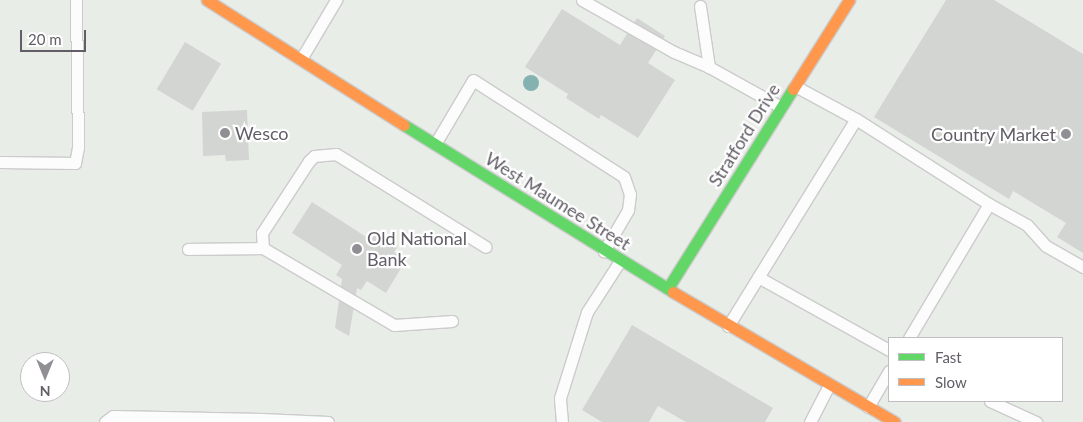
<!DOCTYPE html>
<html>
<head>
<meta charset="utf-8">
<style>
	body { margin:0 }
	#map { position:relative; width:1083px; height:422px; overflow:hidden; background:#e9ede8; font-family:Lato,sans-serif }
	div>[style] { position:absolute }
	.building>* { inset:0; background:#d2d5d2; transform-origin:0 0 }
	.roads { filter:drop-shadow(1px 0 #cbcbcb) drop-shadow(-1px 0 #cbcbcb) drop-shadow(0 1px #cbcbcb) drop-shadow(0 -1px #cbcbcb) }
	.lane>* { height:11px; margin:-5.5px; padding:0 5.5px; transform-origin:5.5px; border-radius:5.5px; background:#fcfcfc }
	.fast>* { height:11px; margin:-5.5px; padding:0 5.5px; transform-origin:5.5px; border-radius:5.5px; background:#63d668 }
	.slow>* { height:11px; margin:-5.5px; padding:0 5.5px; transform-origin:5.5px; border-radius:5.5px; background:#ff974d }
	.trees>* { width:16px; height:16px; margin:-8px; border-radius:50%; background:#83b2b0 }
	.dots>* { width:14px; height:14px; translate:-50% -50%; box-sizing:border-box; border:2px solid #fff; border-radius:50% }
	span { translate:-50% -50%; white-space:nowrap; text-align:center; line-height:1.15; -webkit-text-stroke:4.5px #fff; paint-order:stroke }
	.poi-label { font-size:18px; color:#625d66 }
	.left { translate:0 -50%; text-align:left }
	.right { translate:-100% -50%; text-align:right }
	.street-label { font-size:18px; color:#625d66 }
	.legend { position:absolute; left:888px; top:337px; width:175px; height:65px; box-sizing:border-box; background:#fff; border:1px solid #c0bec2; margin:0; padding:6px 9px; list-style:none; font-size:15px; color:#625d66 }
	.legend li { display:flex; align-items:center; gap:10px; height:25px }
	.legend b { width:25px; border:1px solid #c0bec2 }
	.north { position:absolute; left:20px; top:352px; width:50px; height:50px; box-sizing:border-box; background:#fff; border:1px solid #c0bec2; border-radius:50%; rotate:180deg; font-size:14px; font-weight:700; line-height:20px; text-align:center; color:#625d66 }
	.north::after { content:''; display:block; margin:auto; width:18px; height:22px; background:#918f94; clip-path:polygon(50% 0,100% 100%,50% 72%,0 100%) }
	.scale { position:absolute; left:20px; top:30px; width:66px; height:22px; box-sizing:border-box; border:2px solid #625d66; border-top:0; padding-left:6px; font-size:15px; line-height:18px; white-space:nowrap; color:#625d66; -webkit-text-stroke:4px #fff; paint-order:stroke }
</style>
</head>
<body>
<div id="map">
	<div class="building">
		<div style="clip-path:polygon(946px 0,994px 0,1083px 54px,1083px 253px,1057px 237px,1066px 223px,1013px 191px,1009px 199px,874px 117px)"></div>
		<div style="clip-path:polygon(562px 9px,620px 45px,637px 18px,665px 36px,648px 63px,675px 80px,638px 138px,601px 115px,599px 119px,566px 98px,568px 94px,525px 67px)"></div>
		<div style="left:185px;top:42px;width:42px;height:55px;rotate:31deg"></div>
		<div style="clip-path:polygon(247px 110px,249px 160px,226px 161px,225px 155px,203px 156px,202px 112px)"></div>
		<div style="clip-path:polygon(312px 202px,371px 240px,376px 232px,398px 246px,394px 252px,406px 260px,386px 293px,367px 281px,361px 290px,357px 288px,349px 336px,335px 328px,342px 279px,336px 275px,342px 265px,292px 233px)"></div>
		<div style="clip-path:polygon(632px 325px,773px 408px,765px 422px,686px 422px,658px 406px,649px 422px,602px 422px,582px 410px)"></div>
	</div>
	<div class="roads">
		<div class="lane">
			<div style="left:582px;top:0;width:106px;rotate:29.5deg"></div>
			<div style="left:674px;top:52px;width:38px;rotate:23deg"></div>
			<div style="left:700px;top:6px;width:62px;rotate:81.6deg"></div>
			<div style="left:709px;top:67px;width:82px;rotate:29.1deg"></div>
			<div style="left:301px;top:59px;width:69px;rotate:-59.3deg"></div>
			<div style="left:795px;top:86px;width:69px;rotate:28.4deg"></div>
			<div style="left:435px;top:144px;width:74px;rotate:-59.3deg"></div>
			<div style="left:473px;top:80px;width:179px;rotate:32.7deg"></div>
			<div style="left:624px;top:177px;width:18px;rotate:71deg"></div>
			<div style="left:630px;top:194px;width:16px;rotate:97deg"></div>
			<div style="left:628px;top:210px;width:48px;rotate:120.3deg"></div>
			<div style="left:0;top:162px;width:75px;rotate:0.8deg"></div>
			<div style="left:75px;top:163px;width:16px;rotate:-79deg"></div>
			<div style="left:78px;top:147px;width:147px;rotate:-90.8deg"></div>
			<div style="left:188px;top:249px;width:75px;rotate:-0.8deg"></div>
			<div style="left:758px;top:277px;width:150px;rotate:29.1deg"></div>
			<div style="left:452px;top:321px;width:58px;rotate:176.1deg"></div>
			<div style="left:394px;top:325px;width:152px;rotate:-149.6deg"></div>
			<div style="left:263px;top:248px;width:15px;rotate:-94deg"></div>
			<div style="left:262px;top:233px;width:86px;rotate:-56.9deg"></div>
			<div style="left:309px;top:161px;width:7px;rotate:-45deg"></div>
			<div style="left:314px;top:156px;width:22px;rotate:-5deg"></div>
			<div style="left:336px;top:154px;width:176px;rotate:31.8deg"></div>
			<div style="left:728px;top:326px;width:243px;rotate:-58.3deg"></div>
			<div style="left:856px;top:119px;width:158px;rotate:32.6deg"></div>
			<div style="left:989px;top:204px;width:43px;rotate:28.9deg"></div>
			<div style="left:1027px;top:225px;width:28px;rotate:48deg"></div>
			<div style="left:1046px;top:246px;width:43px;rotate:29.6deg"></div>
			<div style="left:909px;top:338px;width:156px;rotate:-59.2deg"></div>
			<div style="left:990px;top:401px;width:51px;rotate:24.5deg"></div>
			<div style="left:868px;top:407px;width:42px;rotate:-59.7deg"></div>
			<div style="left:262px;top:419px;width:66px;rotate:2.6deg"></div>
			<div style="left:105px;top:422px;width:10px;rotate:-37deg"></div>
			<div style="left:113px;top:416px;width:149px;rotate:1.2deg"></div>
			<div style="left:262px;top:419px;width:3px;rotate:90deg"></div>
			<div style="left:562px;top:422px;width:24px;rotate:-95deg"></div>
			<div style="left:560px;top:398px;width:90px;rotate:-72.6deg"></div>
			<div style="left:587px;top:312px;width:61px;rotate:-57.1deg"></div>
			<div style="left:810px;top:422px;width:42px;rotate:-62.8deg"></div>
		</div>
		<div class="fast">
			<div style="left:404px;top:125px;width:317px;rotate:31.8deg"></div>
			<div style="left:668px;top:288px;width:235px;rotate:-57.9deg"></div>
		</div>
		<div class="slow">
			<div style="left:207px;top:0;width:233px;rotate:32.4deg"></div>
			<div style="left:793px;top:89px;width:105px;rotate:-57.8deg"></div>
			<div style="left:673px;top:292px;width:257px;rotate:30.4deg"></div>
		</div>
	</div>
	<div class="trees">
		<div style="left:531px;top:83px"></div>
	</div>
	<div class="dots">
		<div style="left:225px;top:133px;background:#918f94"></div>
		<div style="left:1066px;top:134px;background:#918f94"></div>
		<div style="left:357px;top:249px;background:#918f94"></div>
	</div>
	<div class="poi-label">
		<span class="left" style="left:235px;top:133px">Wesco</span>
		<span class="right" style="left:1056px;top:134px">Country Market</span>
		<span class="left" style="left:367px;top:249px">Old National<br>Bank</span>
	</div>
	<div class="street-label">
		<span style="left:744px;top:135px;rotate:-58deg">Stratford Drive</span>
		<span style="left:558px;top:201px;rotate:32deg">West Maumee Street</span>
	</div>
	<ul class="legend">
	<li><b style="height:6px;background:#63d668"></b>Fast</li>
	<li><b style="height:6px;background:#ff974d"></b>Slow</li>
	</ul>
	<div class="north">N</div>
	<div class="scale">20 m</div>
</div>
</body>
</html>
